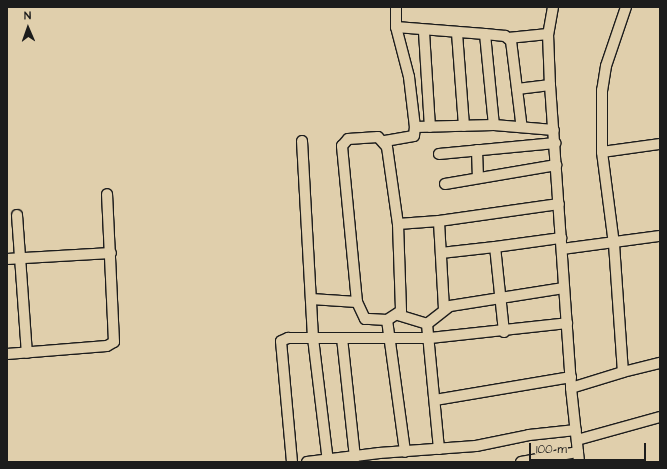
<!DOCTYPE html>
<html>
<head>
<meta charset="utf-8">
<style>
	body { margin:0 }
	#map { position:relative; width:667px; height:469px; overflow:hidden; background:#e0cfac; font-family:"Architects Daughter",sans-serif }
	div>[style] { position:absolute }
	.roads { filter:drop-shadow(1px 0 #1c1c1c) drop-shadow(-1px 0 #1c1c1c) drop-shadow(0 1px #1c1c1c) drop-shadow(0 -1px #1c1c1c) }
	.minor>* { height:10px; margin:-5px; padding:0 5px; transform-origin:5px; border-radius:5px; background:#e0cfac }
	span { translate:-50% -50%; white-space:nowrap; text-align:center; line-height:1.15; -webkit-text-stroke:4px #e0cfac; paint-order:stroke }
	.frame { position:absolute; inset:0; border:8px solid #1c1c1c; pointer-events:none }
	.north { position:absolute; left:8px; top:8px; width:40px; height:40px; -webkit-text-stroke:3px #e0cfac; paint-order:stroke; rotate:358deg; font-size:11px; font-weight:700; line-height:16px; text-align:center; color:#1c1c1c }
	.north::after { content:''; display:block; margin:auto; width:14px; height:18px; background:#1c1c1c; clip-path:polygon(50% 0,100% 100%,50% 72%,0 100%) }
	.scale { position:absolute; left:529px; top:443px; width:117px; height:18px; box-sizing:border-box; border:2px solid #1c1c1c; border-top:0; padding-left:5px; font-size:12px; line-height:14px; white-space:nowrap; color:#1c1c1c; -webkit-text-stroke:3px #e0cfac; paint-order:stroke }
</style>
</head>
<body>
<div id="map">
	<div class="roads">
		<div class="minor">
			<div style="left:396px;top:7px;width:20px;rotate:90deg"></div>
			<div style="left:396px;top:27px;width:52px;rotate:75.4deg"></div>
			<div style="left:409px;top:77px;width:50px;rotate:83.2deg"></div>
			<div style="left:415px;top:127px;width:79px;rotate:-1.5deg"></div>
			<div style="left:553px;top:7px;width:27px;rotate:100deg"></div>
			<div style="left:548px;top:34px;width:51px;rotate:87.8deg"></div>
			<div style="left:550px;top:85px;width:304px;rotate:86deg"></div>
			<div style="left:571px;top:388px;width:74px;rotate:83.8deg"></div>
			<div style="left:626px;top:7px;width:62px;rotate:108.7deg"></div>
			<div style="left:606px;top:66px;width:24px;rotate:99deg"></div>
			<div style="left:602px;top:90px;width:62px;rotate:90deg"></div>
			<div style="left:602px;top:152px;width:93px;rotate:82.6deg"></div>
			<div style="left:614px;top:244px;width:128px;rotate:86deg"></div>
			<div style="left:623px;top:372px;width:38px;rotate:-14deg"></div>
			<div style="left:396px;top:27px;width:89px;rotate:4.5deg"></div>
			<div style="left:424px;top:32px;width:95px;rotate:86.4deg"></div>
			<div style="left:457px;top:33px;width:93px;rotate:85.7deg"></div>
			<div style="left:508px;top:38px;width:40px;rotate:-5.7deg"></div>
			<div style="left:550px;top:85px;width:33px;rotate:173deg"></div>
			<div style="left:517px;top:89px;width:48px;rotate:-97.1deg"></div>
			<div style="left:511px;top:41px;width:8px;rotate:-140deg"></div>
			<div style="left:505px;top:36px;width:20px;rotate:-174deg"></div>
			<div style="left:485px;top:34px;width:91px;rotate:84.4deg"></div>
			<div style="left:494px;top:125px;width:60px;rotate:4.8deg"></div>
			<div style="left:517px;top:89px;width:38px;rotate:83deg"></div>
			<div style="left:378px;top:137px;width:13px;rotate:48deg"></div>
			<div style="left:387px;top:147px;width:78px;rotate:81.9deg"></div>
			<div style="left:398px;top:224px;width:87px;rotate:88deg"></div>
			<div style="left:401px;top:311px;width:17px;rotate:147deg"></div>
			<div style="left:387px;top:320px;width:22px;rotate:-177deg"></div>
			<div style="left:365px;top:319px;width:19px;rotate:-115deg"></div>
			<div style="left:357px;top:302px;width:157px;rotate:-95.5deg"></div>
			<div style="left:342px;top:146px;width:9px;rotate:-49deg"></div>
			<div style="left:348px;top:139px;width:30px;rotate:-4deg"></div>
			<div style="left:302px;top:141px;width:197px;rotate:86.8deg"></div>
			<div style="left:313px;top:338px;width:125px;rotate:83.1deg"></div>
			<div style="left:385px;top:141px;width:29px;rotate:-10deg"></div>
			<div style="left:414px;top:136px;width:9px;rotate:-84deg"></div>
			<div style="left:477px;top:150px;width:28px;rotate:88deg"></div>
			<div style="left:602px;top:152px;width:59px;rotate:-7.9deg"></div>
			<div style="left:439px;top:154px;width:117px;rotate:-5.4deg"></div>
			<div style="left:445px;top:184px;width:113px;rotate:-9.7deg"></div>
			<div style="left:17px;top:215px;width:138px;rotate:85.9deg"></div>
			<div style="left:398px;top:224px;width:41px;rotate:-4.2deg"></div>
			<div style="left:562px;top:249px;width:99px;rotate:-7.6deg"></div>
			<div style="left:441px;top:253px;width:54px;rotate:-6.3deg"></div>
			<div style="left:7px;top:259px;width:104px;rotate:-3.3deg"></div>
			<div style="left:311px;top:299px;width:46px;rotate:3.7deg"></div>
			<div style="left:444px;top:309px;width:88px;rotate:-93.3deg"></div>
			<div style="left:439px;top:221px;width:121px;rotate:-8.1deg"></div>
			<div style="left:398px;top:315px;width:30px;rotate:17deg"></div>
			<div style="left:387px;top:320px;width:133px;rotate:82.2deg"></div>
			<div style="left:504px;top:332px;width:85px;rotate:-96deg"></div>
			<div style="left:495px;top:247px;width:67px;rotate:-7.8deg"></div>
			<div style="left:342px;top:338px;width:120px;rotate:83.8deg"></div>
			<div style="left:7px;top:354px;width:100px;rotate:-4.6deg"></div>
			<div style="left:107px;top:346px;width:8px;rotate:-30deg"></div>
			<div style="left:114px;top:342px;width:148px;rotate:-92.7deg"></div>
			<div style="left:571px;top:388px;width:54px;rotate:-17.1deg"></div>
			<div style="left:435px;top:400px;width:138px;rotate:-9.6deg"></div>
			<div style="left:577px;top:440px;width:86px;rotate:-15.5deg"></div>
			<div style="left:439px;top:449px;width:126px;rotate:-95.5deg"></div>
			<div style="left:427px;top:324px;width:29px;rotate:-38deg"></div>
			<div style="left:450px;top:306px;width:115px;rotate:-9deg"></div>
			<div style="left:292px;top:462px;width:121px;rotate:-95.2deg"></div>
			<div style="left:281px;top:341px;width:8px;rotate:-23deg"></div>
			<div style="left:288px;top:338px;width:142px"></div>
			<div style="left:430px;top:338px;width:138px;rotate:-6.2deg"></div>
			<div style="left:307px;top:462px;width:73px;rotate:-7.1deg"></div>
			<div style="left:379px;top:453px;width:97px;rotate:-4.1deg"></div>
			<div style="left:476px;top:446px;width:54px;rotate:-11.7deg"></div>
			<div style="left:529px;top:435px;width:47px;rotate:-6.1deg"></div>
			<div style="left:521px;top:462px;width:58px;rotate:-10deg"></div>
		</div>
	</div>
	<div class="frame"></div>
	<div class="north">N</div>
	<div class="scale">100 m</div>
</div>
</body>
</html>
